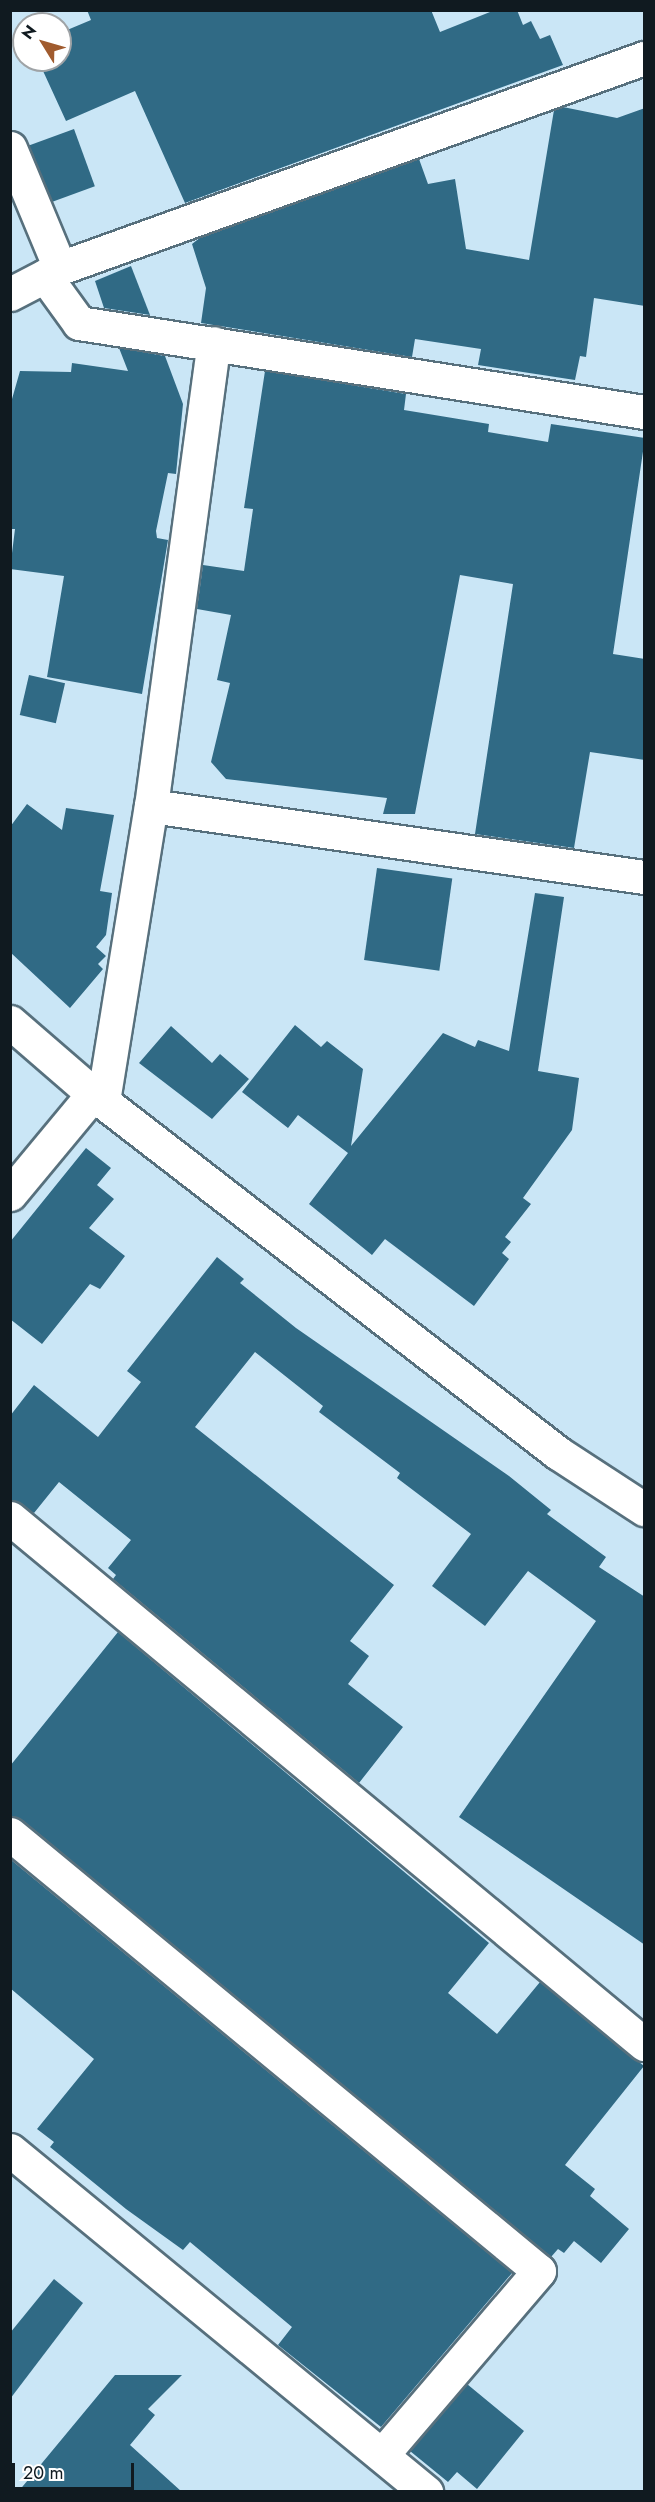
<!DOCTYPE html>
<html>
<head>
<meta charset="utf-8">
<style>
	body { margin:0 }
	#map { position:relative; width:655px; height:2502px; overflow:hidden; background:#cae6f6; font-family:Jost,sans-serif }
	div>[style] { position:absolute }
	.building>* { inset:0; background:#306a85; transform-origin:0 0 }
	.roads { filter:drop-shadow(2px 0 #57707d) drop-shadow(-2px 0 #57707d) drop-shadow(0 2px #57707d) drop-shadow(0 -2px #57707d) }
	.minor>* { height:33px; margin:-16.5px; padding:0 16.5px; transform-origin:16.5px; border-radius:16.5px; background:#fff }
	span { translate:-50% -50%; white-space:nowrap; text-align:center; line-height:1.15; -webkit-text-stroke:6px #fff; paint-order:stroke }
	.frame { position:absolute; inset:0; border:12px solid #101a20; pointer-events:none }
	.north { position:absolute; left:12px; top:12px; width:60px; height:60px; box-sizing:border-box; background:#fff; border:2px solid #9fa3a6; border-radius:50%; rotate:307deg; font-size:16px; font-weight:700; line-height:24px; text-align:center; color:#101a20 }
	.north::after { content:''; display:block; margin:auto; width:21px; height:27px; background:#a05b2e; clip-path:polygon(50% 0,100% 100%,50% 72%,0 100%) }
	.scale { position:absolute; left:12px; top:2463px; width:122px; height:27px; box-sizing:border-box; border:3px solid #101a20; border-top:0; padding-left:8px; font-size:18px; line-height:21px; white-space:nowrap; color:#101a20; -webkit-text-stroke:4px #fff; paint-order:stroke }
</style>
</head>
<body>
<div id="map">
	<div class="building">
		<div style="clip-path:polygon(87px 10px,431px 10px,440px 32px,495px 10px,517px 10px,523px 25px,531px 21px,540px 39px,550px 35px,563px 65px,185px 203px,135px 91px,66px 121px,38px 60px,60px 60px,60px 33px,91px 20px)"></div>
		<div style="clip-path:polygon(563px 107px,617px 118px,645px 108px,645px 306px,594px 298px,586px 357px,580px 356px,575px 380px,478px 365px,481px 349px,415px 339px,412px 357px,201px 323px,206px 288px,192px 244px,201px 237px,419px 159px,428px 184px,455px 179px,466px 249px,529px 260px,554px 110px)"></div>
		<div style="left:74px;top:129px;width:61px;height:48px;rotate:70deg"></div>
		<div style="clip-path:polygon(131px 266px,150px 315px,104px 308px,95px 281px)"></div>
		<div style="clip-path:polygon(119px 348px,165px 356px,183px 404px,176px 474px,168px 473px,156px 531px,157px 538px,168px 540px,142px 694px,47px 677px,64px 576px,10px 569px,15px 529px,10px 529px,10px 406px,20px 371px,71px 372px,72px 363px,128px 371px)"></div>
		<div style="clip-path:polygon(265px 371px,406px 394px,404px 410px,489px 424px,488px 432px,548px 442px,551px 424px,645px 438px,613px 654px,645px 659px,645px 760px,590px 752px,574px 848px,475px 834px,513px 584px,460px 575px,415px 814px,383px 814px,387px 798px,226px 779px,211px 762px,230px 683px,217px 680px,231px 615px,197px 609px,203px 565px,244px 571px,253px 509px,244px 508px)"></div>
		<div style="left:29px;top:675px;width:37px;height:41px;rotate:13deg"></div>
		<div style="clip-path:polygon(27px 804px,62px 830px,66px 808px,114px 815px,100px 891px,112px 893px,106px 935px,96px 947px,106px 956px,98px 964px,103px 969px,70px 1008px,10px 952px,10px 827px)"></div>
		<div style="left:377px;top:868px;width:76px;height:93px;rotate:8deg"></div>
		<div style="clip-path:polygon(535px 893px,564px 897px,538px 1071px,579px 1078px,572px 1130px,523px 1198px,531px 1204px,505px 1237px,511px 1242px,502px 1253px,509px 1259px,474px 1306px,385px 1239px,372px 1255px,309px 1204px,348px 1153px,298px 1115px,288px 1128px,242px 1092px,295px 1025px,321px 1047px,327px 1041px,363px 1069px,351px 1146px,443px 1033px,475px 1047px,478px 1040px,509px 1051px)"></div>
		<div style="clip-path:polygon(171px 1026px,212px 1063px,220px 1054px,249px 1079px,212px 1119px,139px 1063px)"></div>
		<div style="clip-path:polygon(86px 1148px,111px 1168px,97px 1185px,114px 1199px,89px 1228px,125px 1256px,100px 1289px,90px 1284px,42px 1344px,10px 1319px,10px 1242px)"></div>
		<div style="clip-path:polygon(217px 1257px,244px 1279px,240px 1283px,296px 1328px,509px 1476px,551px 1510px,547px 1514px,606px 1557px,599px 1567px,645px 1597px,645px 1945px,459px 1817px,596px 1621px,528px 1571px,485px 1626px,432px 1586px,471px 1534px,397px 1478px,400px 1473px,319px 1412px,323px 1406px,255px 1352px,195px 1427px,394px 1585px,350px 1641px,369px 1656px,348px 1684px,403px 1727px,359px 1783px,113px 1579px,116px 1575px,108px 1568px,131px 1540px,59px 1482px,34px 1513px,10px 1500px,10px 1416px,34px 1385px,98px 1437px,141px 1382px,127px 1371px)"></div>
		<div style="clip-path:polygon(118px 1632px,489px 1943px,448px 1993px,497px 2034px,540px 1982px,644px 2066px,565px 2165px,595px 2189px,590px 2196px,629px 2229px,601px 2263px,574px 2241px,564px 2253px,558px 2249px,551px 2257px,22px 1820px,10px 1816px,10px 1766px)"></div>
		<div style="clip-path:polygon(10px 1859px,512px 2273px,381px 2427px,278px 2345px,292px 2327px,190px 2242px,183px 2250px,126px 2209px,50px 2147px,54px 2142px,37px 2129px,94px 2059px,10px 1988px)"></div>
		<div style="clip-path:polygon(54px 2279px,83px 2303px,10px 2399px,10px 2333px)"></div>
		<div style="clip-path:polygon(115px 2375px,182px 2375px,148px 2409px,155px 2415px,130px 2445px,182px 2492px,18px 2492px)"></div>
		<div style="clip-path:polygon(467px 2384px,524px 2431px,477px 2489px,457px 2472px,448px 2482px,410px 2451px)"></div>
	</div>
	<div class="roads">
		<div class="minor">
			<div style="left:10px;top:148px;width:130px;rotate:67.4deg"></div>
			<div style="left:45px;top:276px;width:58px;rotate:54.1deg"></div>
			<div style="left:79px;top:323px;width:572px;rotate:8.95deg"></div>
			<div style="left:10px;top:294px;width:56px;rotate:-27.5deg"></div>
			<div style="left:60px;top:268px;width:621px;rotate:-19.78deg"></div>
			<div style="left:151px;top:806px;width:498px;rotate:8.2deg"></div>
			<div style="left:10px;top:1022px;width:110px;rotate:40.9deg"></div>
			<div style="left:93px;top:1094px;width:587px;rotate:37.67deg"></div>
			<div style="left:558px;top:1453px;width:103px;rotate:33.1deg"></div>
			<div style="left:103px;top:1101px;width:299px;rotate:-80.8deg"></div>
			<div style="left:151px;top:806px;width:467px;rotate:-82.3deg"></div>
			<div style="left:10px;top:1194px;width:130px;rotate:-50.3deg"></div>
			<div style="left:10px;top:1518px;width:824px;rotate:39.68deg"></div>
			<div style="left:10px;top:1834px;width:686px;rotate:39.56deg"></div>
			<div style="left:539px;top:2271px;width:242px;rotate:130.5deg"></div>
			<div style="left:10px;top:2150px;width:539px;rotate:39.42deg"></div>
		</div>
	</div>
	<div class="frame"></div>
	<div class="north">N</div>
	<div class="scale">20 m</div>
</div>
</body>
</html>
